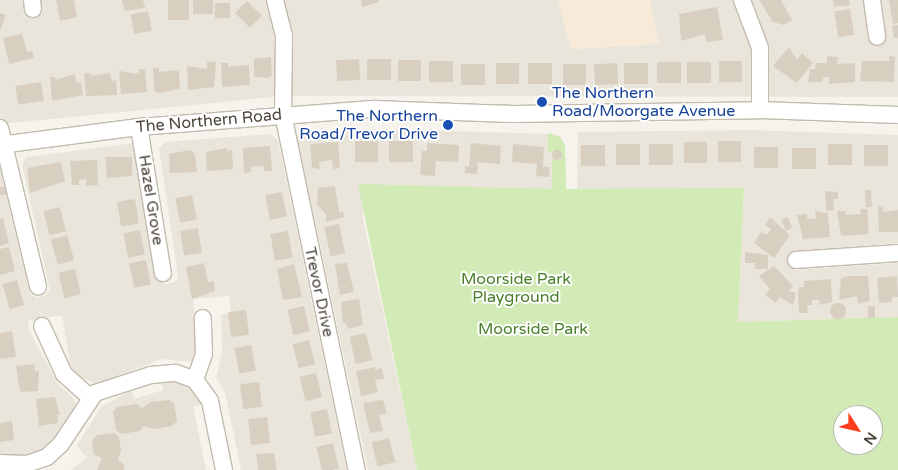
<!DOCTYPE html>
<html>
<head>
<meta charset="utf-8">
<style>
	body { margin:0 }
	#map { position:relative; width:898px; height:470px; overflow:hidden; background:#f6f3ec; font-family:"Varela Round",sans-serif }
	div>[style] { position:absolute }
	.residential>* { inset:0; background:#eae5da }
	.commercial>* { inset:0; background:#f7ead8 }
	.green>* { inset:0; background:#d2eab5 }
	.building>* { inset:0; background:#d8cfc1; transform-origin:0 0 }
	.round { border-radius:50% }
	.roads { filter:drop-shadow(1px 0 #c2bbae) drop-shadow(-1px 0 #c2bbae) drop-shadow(0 1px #c2bbae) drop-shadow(0 -1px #c2bbae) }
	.street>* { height:16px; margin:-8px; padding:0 8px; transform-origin:8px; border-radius:8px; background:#fff }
	.dots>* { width:14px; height:14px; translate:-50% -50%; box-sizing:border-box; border:2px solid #fff; border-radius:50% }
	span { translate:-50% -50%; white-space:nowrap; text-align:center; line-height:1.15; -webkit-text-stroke:4px #fff; paint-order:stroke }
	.transit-label { font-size:16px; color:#164399 }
	.left { translate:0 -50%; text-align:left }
	.right { translate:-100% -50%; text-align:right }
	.street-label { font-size:16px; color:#4b4439 }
	.park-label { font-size:16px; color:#4a7f2a }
	.north { position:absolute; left:833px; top:405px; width:50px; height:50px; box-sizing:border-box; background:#fff; border:1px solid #b7b4b0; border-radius:50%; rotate:125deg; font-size:14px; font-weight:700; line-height:20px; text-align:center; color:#4b4439 }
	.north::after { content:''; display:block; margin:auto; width:18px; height:22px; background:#fc3f1d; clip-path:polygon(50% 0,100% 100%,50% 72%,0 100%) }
</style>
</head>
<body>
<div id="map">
	<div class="residential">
		<div style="clip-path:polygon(0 0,558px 0,571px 49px,658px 44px,650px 0,898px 0,898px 97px,283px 96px,0 124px)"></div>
		<div style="clip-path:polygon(378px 129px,553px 134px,560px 137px,565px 145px,566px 189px,362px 214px,417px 470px,368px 470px,297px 137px,300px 132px)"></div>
		<div style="clip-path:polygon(749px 130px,898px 135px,898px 243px,795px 251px,788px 261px,794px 270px,898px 263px,898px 317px,738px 322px,744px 188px,577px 191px,578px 132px)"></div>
		<div style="clip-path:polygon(270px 134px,278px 140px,347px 470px,241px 470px,225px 392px,216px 377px,222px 352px,221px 315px,231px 312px,229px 296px,193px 299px,199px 357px,193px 362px,162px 359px,96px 384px,78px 376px,70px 364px,62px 315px,28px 321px,29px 330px,58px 384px,75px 400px,76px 405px,60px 434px,44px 450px,28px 456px,0 456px,0 168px,30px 293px,36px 298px,44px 296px,50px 290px,22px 165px,26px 157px,135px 143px,158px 281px,166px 284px,175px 282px,178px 277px,159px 148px,165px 142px)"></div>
		<div style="clip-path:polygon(169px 379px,191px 383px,207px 403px,193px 407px,206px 470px,71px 470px,87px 458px,77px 445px,101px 407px,132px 390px,134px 399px,163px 390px,161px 381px)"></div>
	</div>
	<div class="commercial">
		<div style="clip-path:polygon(558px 0,650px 0,659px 44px,571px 49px)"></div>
	</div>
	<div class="green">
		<div style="clip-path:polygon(evenodd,548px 133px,560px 137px,565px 145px,566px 189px,744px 188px,738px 322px,898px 317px,898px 470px,417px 470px,358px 184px,552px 189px,552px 159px,561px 160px,561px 151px,548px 152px,548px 133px,843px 415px,873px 415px,873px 445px,843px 445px,843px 415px)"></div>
	</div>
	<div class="building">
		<div style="clip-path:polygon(56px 0,74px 0,77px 17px,60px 21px)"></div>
		<div style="clip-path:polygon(122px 0,143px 0,145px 8px,125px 11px)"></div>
		<div style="left:168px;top:0;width:21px;height:20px"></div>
		<div style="left:193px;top:0;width:20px;height:14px"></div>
		<div style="clip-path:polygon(361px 0,378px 0,379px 2px,362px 7px)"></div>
		<div style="clip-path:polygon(759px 0,781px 0,792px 20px,784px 25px,773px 22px)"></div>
		<div style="clip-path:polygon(833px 0,849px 0,850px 5px,834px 7px)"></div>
		<div style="clip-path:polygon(889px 0,898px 0,898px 23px,893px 24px)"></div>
		<div style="left:247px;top:1px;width:21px;height:17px;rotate:45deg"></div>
		<div style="left:230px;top:3px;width:15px;height:15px;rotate:90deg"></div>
		<div style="clip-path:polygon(717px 7px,723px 40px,706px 42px,705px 34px,681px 41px,679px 14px)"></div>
		<div style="left:850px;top:9px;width:26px;height:16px;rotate:81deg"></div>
		<div style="left:148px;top:11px;width:20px;height:18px;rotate:79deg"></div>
		<div style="clip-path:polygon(0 13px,6px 15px,0 31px)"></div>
		<div style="clip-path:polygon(898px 25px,898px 38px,894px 38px,892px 26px)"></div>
		<div style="clip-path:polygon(22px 34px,27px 52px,32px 51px,34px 58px,9px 64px,3px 38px)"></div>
		<div style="clip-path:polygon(789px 47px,797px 60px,802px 53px,813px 63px,797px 83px,773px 66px)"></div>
		<div style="clip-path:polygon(827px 56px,838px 57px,837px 64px,855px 63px,855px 82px,829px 84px,829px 77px,823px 77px,822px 82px,808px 82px,810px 69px,815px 69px,816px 63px,827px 63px)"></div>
		<div style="clip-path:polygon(889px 56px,895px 57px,894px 82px,860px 81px,862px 61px,889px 61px)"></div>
		<div style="clip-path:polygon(271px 57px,272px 75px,268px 78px,254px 77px,254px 59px)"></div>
		<div style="left:359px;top:59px;width:21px;height:23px;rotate:87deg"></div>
		<div style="left:367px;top:59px;width:24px;height:21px"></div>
		<div style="left:398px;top:60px;width:23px;height:21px"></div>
		<div style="left:429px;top:61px;width:24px;height:21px"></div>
		<div style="left:719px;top:61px;width:23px;height:21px"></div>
		<div style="clip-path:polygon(207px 62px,216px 62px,214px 87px,188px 90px,187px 66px,207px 69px)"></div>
		<div style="left:681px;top:62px;width:21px;height:24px;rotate:90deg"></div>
		<div style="left:687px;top:62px;width:24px;height:21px"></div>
		<div style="clip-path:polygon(221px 63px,228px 63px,228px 67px,249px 65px,250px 85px,222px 87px)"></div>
		<div style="left:496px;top:63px;width:23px;height:21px"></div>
		<div style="left:552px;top:63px;width:21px;height:24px;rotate:90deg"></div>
		<div style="left:617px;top:63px;width:21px;height:23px;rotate:87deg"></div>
		<div style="left:624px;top:63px;width:24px;height:21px"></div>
		<div style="left:461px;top:64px;width:24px;height:21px"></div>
		<div style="left:563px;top:64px;width:23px;height:21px"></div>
		<div style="clip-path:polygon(153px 68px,159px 68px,159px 72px,179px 70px,180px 89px,159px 93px,154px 91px)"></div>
		<div style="clip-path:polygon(139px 69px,145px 69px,147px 92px,121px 94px,119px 71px,139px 74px)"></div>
		<div style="clip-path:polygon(91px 73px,90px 76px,110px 73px,112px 81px,116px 80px,117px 95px,86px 96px,84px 74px)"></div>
		<div style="clip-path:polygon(71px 75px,75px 75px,77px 83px,81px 82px,83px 95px,52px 101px,50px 77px,55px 77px,56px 80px)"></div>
		<div style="left:41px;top:82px;width:19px;height:26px;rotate:81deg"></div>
		<div style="left:355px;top:141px;width:23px;height:21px"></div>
		<div style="left:389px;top:141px;width:24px;height:21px"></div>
		<div style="left:718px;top:141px;width:23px;height:21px"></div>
		<div style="clip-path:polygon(338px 142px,340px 168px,333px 169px,332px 160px,319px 162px,320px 169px,312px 168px,310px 144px)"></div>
		<div style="left:684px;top:142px;width:23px;height:21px"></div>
		<div style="clip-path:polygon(427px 143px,459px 145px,458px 162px,436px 161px,435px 176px,420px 175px,422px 151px,427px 151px)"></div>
		<div style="clip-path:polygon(471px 143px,501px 146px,500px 164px,478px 162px,477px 174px,465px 173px,465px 166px,469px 167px)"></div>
		<div style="clip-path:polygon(513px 144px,544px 147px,543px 167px,550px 167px,549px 177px,536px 176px,537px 164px,512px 162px)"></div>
		<div style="left:616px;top:144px;width:24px;height:21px"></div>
		<div style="left:649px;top:144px;width:24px;height:21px"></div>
		<div style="left:828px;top:144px;width:24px;height:21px"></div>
		<div style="left:581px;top:145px;width:24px;height:21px"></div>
		<div style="left:864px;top:145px;width:24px;height:21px"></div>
		<div style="clip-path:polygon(270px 146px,272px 171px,264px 171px,264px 166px,251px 167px,251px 172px,244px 173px,243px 148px)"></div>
		<div style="left:754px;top:147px;width:24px;height:21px"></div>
		<div style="clip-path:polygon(227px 148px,227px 151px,232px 150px,233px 169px,207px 171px,206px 152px)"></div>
		<div style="left:792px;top:148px;width:24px;height:21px"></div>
		<div class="round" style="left:552px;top:150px;width:10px;height:10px"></div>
		<div style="clip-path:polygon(190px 150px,195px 154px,197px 172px,170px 173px,169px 154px)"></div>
		<div style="clip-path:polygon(105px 157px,132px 157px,132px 176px,107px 178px)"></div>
		<div style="clip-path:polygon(97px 160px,98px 185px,86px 186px,86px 179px,79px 180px,79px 185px,72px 185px,70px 161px)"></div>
		<div style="clip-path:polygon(61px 162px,65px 181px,30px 193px,27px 168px)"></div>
		<div style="clip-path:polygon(335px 186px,339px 212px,343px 211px,344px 217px,326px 222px,326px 215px,317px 204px,318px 188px)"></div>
		<div style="clip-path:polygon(0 187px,5px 187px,7px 194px,0 195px)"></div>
		<div style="left:871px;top:190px;width:17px;height:6px;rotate:87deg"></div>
		<div style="clip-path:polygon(825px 191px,838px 192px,838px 199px,833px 199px,834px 210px,826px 211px)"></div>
		<div style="left:282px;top:192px;width:25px;height:17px;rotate:79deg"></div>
		<div style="left:192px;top:195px;width:25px;height:17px;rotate:79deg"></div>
		<div style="left:135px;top:199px;width:25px;height:18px;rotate:81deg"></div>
		<div style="clip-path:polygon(883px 206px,883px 212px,898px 210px,898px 232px,879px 232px,878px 207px)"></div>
		<div style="left:60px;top:207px;width:25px;height:17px;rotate:76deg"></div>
		<div style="clip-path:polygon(860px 209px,867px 209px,869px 234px,841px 236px,837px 211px,845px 211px,846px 215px,861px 214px)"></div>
		<div style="clip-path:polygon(815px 211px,828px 213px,830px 237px,803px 239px,797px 215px,807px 214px,807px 218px,816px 219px)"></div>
		<div style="clip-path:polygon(770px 217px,790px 235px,774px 258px,754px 243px,761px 232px,767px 235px,771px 229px,765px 225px)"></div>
		<div style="left:788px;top:217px;width:12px;height:7px;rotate:70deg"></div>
		<div style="clip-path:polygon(3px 218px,9px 243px,0 246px,0 219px)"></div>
		<div style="left:339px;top:224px;width:30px;height:15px;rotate:78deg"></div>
		<div style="left:198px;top:228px;width:25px;height:18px;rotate:81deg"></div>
		<div style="left:140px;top:230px;width:25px;height:17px;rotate:79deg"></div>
		<div style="left:288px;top:231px;width:27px;height:18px;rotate:80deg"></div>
		<div style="left:67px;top:235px;width:26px;height:17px;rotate:74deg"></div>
		<div style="clip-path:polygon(9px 247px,15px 271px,0 275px,0 249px)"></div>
		<div style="clip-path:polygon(745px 252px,768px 255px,768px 269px,755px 269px,755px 263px,745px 263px)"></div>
		<div style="left:146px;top:260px;width:25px;height:17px;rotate:79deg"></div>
		<div style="clip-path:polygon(204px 263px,208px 282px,214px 281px,215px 291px,192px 299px,186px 267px)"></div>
		<div style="clip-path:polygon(347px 263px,354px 292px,340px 295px,335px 264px)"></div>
		<div style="clip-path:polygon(294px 264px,302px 297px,283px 300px,277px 269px)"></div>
		<div style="clip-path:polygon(774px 266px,793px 286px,789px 291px,796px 293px,793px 305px,780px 297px,775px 303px,765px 295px,770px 289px,759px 276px)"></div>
		<div style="left:75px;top:269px;width:26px;height:17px;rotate:77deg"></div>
		<div style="clip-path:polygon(849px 276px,868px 276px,870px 301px,858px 304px,857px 296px,839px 300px,841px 278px)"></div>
		<div style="clip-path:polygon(897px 276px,898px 297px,892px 297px,892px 302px,879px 303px,877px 278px)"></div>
		<div style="clip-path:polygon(831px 279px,832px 302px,820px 305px,819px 300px,812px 300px,812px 305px,807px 305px,808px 313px,799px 313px,798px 292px,799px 287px,804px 287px,804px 281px)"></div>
		<div style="left:17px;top:280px;width:26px;height:15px;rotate:74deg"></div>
		<div style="clip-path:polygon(359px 299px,363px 325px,348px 329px,346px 323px,343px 323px,341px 302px)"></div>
		<div class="round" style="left:830px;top:303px;width:16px;height:16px"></div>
		<div style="left:304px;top:306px;width:26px;height:17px;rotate:77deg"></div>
		<div style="left:868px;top:306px;width:7px;height:12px"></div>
		<div style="left:246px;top:310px;width:25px;height:18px;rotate:83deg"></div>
		<div style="clip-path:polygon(12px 331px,16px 357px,0 359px,0 333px)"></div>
		<div style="left:366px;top:333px;width:28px;height:17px;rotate:77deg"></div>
		<div style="left:309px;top:340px;width:25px;height:17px;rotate:76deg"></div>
		<div style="left:251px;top:345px;width:26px;height:17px;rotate:79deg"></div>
		<div style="clip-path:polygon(34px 364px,35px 371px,39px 371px,38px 391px,20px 392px,16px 366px)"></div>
		<div style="clip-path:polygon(375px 367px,375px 370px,382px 368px,384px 379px,375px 380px,378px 392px,361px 396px,356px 371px)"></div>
		<div style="left:316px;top:373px;width:25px;height:17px;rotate:76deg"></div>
		<div style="left:259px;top:382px;width:25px;height:19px;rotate:83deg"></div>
		<div style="clip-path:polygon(55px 397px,60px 415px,57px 415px,58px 423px,39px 426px,36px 399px)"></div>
		<div style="clip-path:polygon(169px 400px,174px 404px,177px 421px,172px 426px,154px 429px,144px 426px,140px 431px,121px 434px,116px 429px,113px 412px,117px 407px,136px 404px,142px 408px,150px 402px)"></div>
		<div style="clip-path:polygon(383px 400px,387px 414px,379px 415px,383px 431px,370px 433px,363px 403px)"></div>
		<div style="left:327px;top:409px;width:25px;height:17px;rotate:79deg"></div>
		<div style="left:267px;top:417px;width:26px;height:19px;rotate:83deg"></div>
		<div style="clip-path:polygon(12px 421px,14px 440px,0 442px,0 423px)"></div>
		<div style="clip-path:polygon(114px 433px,119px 437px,121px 450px,118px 460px,124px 464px,124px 470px,97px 470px,102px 458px,94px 454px,92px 441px,97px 435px)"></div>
		<div style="left:389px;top:438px;width:25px;height:18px;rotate:76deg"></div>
		<div style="left:333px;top:443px;width:26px;height:17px;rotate:77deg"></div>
		<div style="clip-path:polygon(274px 453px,277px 470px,258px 470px,256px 454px)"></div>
	</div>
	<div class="roads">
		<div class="street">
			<div style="left:32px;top:0;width:9px;rotate:84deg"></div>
			<div style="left:275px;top:0;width:36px;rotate:76deg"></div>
			<div style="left:284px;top:35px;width:79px;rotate:90.7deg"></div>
			<div style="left:283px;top:114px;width:364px;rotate:78.3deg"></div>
			<div style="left:742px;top:0;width:51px;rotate:69.4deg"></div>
			<div style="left:760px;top:48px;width:62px;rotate:90deg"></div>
			<div style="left:872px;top:0;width:37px;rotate:82deg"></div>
			<div style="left:139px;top:127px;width:148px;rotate:80.7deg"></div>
			<div style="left:0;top:128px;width:163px;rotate:76.5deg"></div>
			<div style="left:0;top:145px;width:140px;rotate:-7.4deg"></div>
			<div style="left:139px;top:127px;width:237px;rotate:-4.4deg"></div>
			<div style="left:375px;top:109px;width:139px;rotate:2.1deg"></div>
			<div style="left:514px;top:114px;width:246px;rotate:-0.9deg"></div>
			<div style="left:760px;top:110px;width:138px;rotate:2.1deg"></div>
			<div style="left:796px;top:260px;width:102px;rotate:-3.9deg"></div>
			<div style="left:42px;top:326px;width:53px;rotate:65.4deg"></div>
			<div style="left:64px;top:374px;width:36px;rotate:42deg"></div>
			<div style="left:195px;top:380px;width:28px;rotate:-71deg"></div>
			<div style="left:204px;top:354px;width:36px;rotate:-92deg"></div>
			<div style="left:0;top:463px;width:27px;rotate:2deg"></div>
			<div style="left:27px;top:464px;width:21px;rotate:-19deg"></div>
			<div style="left:47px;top:457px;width:19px;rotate:-43deg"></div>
			<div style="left:61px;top:444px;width:61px;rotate:-56.3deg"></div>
			<div style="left:95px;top:393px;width:59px;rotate:-17.8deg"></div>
			<div style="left:151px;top:375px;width:25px;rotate:-5deg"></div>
			<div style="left:176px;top:373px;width:20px;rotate:20deg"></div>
			<div style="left:195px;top:380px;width:26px;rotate:54deg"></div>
			<div style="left:210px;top:401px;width:70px;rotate:78.5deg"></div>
		</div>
	</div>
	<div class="dots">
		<div style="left:542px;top:102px;background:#1a4fb4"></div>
		<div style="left:448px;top:125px;background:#1a4fb4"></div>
	</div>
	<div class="transit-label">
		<span class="left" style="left:552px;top:102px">The Northern<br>Road/Moorgate Avenue</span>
		<span class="right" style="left:438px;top:125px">The Northern<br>Road/Trevor Drive</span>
	</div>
	<div class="street-label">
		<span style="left:209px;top:121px;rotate:-5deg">The Northern Road</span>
		<span style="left:151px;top:200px;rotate:81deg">Hazel Grove</span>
		<span style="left:319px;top:292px;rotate:78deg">Trevor Drive</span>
	</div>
	<div class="park-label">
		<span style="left:516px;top:288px">Moorside Park<br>Playground</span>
		<span style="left:533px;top:329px">Moorside Park</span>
	</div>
	<div class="north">N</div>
</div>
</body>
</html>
